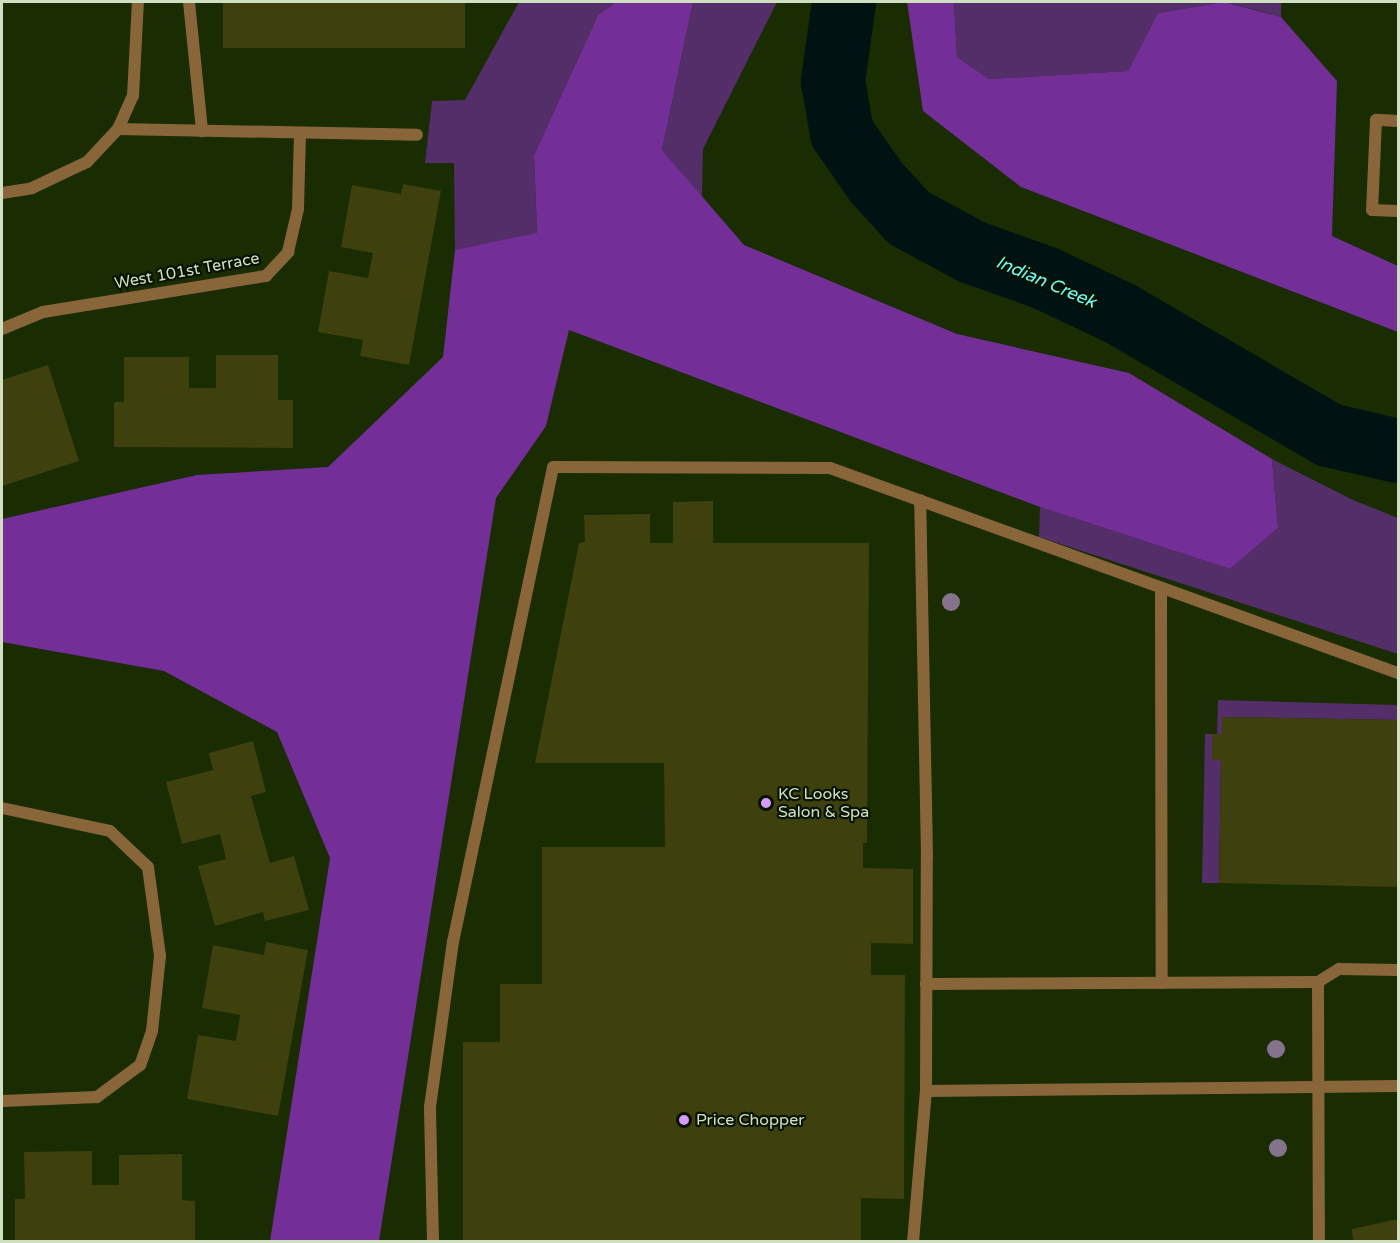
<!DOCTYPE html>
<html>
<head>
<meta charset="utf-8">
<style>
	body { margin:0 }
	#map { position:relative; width:1400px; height:1243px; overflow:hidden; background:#192c02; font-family:"Varela Round",sans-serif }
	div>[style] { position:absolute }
	.green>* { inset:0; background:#532e68 }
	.forest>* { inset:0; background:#732f97 }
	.river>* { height:64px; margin:-32px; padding:0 32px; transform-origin:32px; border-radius:32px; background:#001212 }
	.building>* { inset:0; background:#3e400d; transform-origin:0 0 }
	.service>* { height:12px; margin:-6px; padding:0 6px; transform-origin:6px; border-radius:6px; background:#89663a }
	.minor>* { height:12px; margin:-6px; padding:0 6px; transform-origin:6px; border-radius:6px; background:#89663a }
	.trees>* { width:18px; height:18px; margin:-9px; border-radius:50%; background:#84738b }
	.dots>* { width:16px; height:16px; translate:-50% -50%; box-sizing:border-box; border:3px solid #081201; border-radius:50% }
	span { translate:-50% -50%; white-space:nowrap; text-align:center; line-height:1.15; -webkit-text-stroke:4.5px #081201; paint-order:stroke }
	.street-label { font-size:16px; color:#cfe0c2 }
	.poi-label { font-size:16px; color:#cfe0c2 }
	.left { translate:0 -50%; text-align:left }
	.water-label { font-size:18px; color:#71f8f2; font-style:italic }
	.frame { position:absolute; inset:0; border:3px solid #cfe0c2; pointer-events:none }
</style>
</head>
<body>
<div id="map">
	<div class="green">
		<div style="clip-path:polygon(519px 2px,616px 2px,598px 15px,534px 155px,537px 234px,455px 250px,454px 163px,425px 163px,432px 101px,465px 100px)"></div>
		<div style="clip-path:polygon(693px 2px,777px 2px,703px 149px,702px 197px,662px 150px)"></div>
		<div style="clip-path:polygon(954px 2px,1224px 2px,1158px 13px,1128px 71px,989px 79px,957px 57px)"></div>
		<div style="clip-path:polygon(1225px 2px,1281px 2px,1281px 17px)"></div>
		<div style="clip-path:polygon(1272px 459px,1353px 500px,1398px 518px,1398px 654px,1039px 537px,1040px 507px,1230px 569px,1278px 528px)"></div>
		<div style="clip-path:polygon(1218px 700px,1398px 705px,1398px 720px,1222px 717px,1222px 734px,1217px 734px)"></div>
		<div style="clip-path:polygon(1205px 734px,1212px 734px,1212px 760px,1221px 760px,1219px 883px,1202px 883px)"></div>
	</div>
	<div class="forest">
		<div style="clip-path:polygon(616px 2px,693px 2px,662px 150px,744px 245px,957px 334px,1129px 373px,1272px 459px,1278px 528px,1230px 569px,1040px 507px,569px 330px,546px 426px,496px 498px,379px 1241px,270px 1241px,330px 858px,277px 732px,164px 671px,2px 642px,2px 519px,197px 475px,328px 467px,443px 357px,455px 250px,537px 233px,534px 155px,598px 15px)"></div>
		<div style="clip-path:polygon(907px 2px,954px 2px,957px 57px,989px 79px,1128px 71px,1158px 13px,1224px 2px,1281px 17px,1337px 81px,1332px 236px,1398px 266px,1398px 332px,1021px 187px,923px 111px)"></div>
	</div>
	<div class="river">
		<div style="left:844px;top:2px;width:80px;rotate:97.9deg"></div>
		<div style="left:833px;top:81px;width:53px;rotate:80.2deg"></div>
		<div style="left:842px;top:133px;width:60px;rotate:55.2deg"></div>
		<div style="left:876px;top:182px;width:49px;rotate:47.5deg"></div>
		<div style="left:909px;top:218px;width:72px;rotate:28.4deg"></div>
		<div style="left:972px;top:252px;width:77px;rotate:19.6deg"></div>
		<div style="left:1045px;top:278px;width:84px;rotate:25.3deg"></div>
		<div style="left:1121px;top:314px;width:241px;rotate:30.2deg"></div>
		<div style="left:1329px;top:435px;width:71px;rotate:13.1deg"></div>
	</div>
	<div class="building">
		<div style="left:223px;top:2px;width:242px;height:46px"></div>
		<div style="clip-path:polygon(403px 184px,441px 191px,409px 365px,360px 356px,363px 340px,318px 332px,329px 271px,368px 278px,373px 253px,341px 247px,352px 185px,401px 194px)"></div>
		<div style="clip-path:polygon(216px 355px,278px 355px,278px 400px,293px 400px,293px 448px,114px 447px,114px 402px,124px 402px,124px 357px,189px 357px,189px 388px,216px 388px)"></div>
		<div style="clip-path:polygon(48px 365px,79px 461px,2px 486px,2px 380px)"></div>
		<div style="clip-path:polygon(713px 501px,713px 543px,869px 543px,867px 843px,863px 843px,863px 868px,913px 869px,913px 944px,871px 943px,871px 975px,905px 975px,904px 1199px,861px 1198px,861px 1242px,463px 1242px,463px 1042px,500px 1042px,500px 984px,542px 984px,542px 847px,665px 847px,664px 763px,535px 763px,579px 543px,585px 542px,584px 515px,650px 514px,650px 543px,673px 543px,673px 502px)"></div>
		<div style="clip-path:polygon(1222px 717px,1398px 720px,1398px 887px,1219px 883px,1221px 760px,1212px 760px,1212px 734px,1222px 734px)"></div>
		<div style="clip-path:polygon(253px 741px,266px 792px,251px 796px,270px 863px,294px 856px,309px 910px,265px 921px,263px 912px,215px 926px,198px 866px,226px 859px,220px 834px,182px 844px,166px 782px,213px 770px,209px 753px)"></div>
		<div style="clip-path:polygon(266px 942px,308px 950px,278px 1116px,187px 1099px,198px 1035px,236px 1041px,240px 1015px,202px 1008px,213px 945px,264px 955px)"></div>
		<div style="clip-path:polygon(92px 1151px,92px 1185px,119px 1185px,119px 1155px,182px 1154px,182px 1200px,195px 1201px,195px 1242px,15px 1242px,15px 1199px,25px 1199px,24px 1152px)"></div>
		<div style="clip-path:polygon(1393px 1220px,1398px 1220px,1398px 1242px,1353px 1242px,1352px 1229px)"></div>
	</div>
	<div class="service">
		<div style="left:189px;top:2px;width:130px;rotate:84.2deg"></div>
		<div style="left:1398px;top:121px;width:22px;rotate:-177deg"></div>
		<div style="left:1376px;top:120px;width:90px;rotate:92.5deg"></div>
		<div style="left:1372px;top:210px;width:26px;rotate:2deg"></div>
		<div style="left:1161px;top:588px;width:395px;rotate:89.9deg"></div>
		<div style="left:1318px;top:982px;width:25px;rotate:-32deg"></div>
		<div style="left:1339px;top:969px;width:59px;rotate:1deg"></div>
		<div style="left:926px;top:984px;width:392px;rotate:-0.3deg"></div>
		<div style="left:1318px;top:982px;width:260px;rotate:89.8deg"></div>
		<div style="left:926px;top:1091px;width:472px;rotate:-0.6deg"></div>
		<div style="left:433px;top:1242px;width:135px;rotate:-91.3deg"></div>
		<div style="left:430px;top:1107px;width:167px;rotate:-82.1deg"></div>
		<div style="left:453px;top:942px;width:485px;rotate:-78.1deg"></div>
		<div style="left:553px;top:467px;width:277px;rotate:0.2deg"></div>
		<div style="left:830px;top:468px;width:604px;rotate:19.85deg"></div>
		<div style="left:913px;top:1242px;width:152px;rotate:-85.1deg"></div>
		<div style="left:926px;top:1091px;width:235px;rotate:-89.8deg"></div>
		<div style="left:927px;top:856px;width:356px;rotate:-91.1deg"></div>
	</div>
	<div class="minor">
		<div style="left:118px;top:129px;width:299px;rotate:1.1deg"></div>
		<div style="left:2px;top:193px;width:30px;rotate:-9deg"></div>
		<div style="left:32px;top:188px;width:61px;rotate:-25.3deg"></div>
		<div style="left:87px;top:162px;width:45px;rotate:-46.8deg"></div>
		<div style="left:118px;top:129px;width:36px;rotate:-66deg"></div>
		<div style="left:133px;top:96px;width:94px;rotate:-87deg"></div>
		<div style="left:2px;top:329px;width:44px;rotate:-22.5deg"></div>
		<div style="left:43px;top:312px;width:226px;rotate:-9.2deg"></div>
		<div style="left:266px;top:276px;width:33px;rotate:-47deg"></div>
		<div style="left:288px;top:252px;width:44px;rotate:-76.9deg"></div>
		<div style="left:298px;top:209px;width:76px;rotate:-88.5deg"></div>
		<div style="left:2px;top:808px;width:110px;rotate:12deg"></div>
		<div style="left:110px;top:831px;width:52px;rotate:43.5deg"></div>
		<div style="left:148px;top:867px;width:90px;rotate:82.3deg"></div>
		<div style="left:160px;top:956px;width:75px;rotate:96.1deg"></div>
		<div style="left:152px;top:1031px;width:36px;rotate:109deg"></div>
		<div style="left:140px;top:1065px;width:54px;rotate:143.3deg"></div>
		<div style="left:97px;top:1097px;width:95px;rotate:177.6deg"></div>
	</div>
	<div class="trees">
		<div style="left:951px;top:602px"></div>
		<div style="left:1276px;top:1049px"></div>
		<div style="left:1278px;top:1148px"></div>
	</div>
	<div class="dots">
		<div style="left:766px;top:803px;background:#d69bfa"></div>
		<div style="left:684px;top:1120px;background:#d69bfa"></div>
	</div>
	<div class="street-label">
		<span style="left:187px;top:271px;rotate:-10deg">West 101st Terrace</span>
	</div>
	<div class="poi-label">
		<span class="left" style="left:778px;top:803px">KC Looks<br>Salon &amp; Spa</span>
		<span class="left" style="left:696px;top:1120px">Price Chopper</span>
	</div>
	<div class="water-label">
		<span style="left:1046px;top:282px;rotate:23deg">Indian Creek</span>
	</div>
	<div class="frame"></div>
</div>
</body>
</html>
